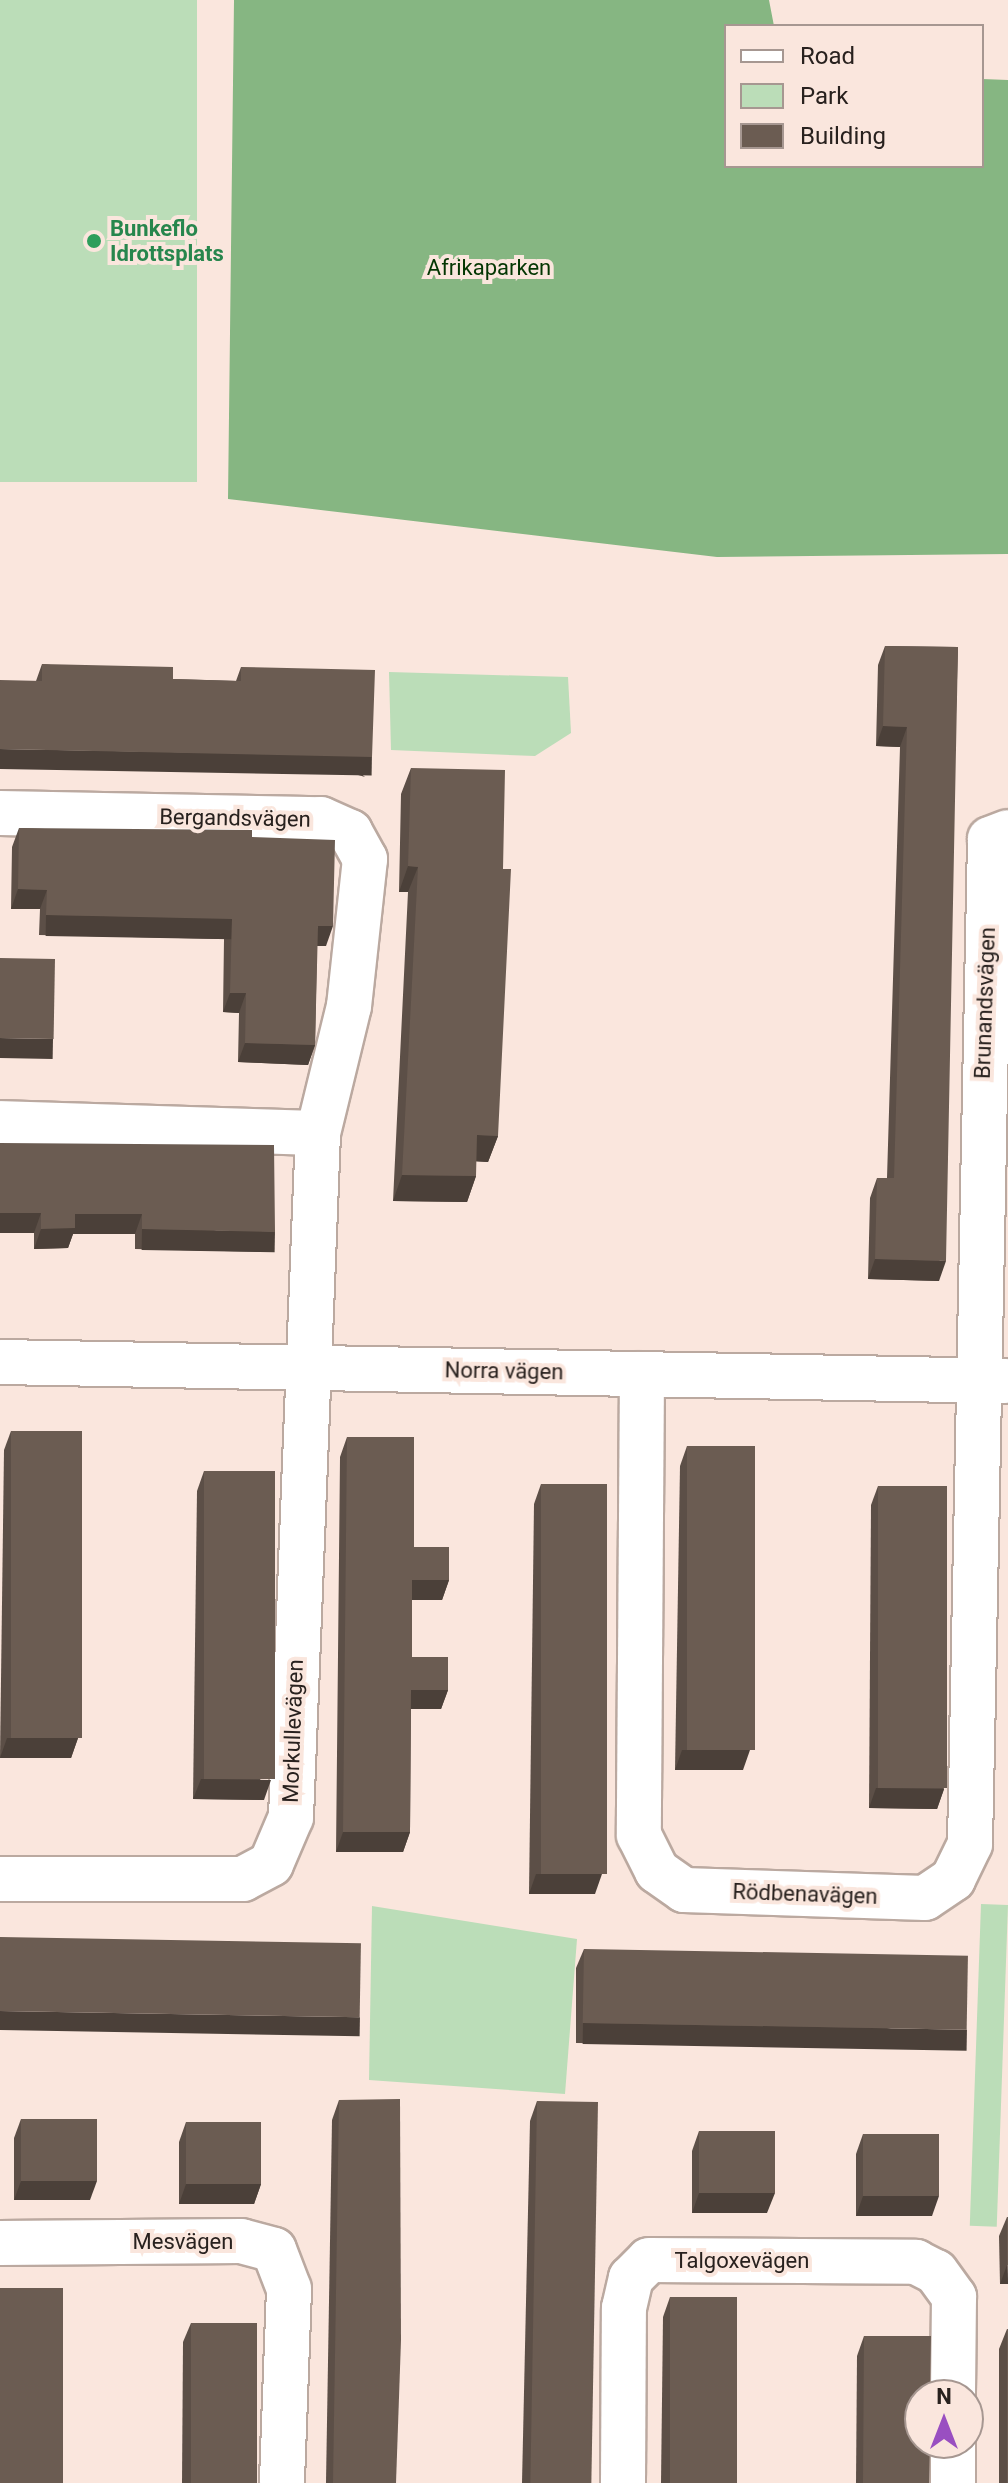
<!DOCTYPE html>
<html>
<head>
<meta charset="utf-8">
<style>
	body { margin:0 }
	#map { position:relative; width:1008px; height:2483px; overflow:hidden; background:#fae6dd; font-family:Roboto,sans-serif }
	div>[style] { position:absolute }
	.green>* { inset:0; background:#bbddb8; transform-origin:0 0 }
	.forest>* { inset:0; background:#86b682 }
	.roads { filter:drop-shadow(2px 0 #bba9a0) drop-shadow(-2px 0 #bba9a0) drop-shadow(0 2px #bba9a0) drop-shadow(0 -2px #bba9a0) }
	.street>* { height:44px; margin:-22px; padding:0 22px; transform-origin:22px; border-radius:22px; background:#fff }
	.wall>* { inset:0; background:#5c4f47 }
	.shaded-wall>* { inset:0; background:#4b4039; transform-origin:0 0 }
	.building>* { inset:0; background:#6b5c52; transform-origin:0 0 }
	.dots>* { width:22px; height:22px; translate:-50% -50%; box-sizing:border-box; border:4px solid #fae6dd; border-radius:50% }
	span { translate:-50% -50%; white-space:nowrap; text-align:center; line-height:1.15; -webkit-text-stroke:8px #fae6dd; paint-order:stroke }
	.leisure-label { font-size:22px; color:#27864d; font-weight:700 }
	.left { translate:0 -50%; text-align:left }
	.park-label { font-size:22px; color:#033602 }
	.street-label { font-size:22px; color:#28211e }
	.legend { position:absolute; left:724px; top:24px; width:260px; height:144px; box-sizing:border-box; background:#fae6dd; border:2px solid #a69791; margin:0; padding:10px 14px; list-style:none; font-size:24px; color:#28211e }
	.legend li { display:flex; align-items:center; gap:16px; height:40px }
	.legend b { width:40px; border:2px solid #a69791 }
	.north { position:absolute; left:904px; top:2379px; width:80px; height:80px; box-sizing:border-box; background:#fae6dd; border:2px solid #a69791; border-radius:50%; rotate:0deg; font-size:22px; font-weight:700; line-height:32px; text-align:center; color:#28211e }
	.north::after { content:''; display:block; margin:auto; width:28px; height:36px; background:#994fc1; clip-path:polygon(50% 0,100% 100%,50% 72%,0 100%) }
</style>
</head>
<body>
<div id="map">
	<div class="green">
		<div style="left:0;top:0;width:197px;height:482px"></div>
		<div style="clip-path:polygon(389px 672px,568px 677px,571px 733px,535px 756px,391px 750px)"></div>
		<div style="left:981px;top:1904px;width:27px;height:322px;rotate:2deg"></div>
		<div style="clip-path:polygon(372px 1906px,577px 1939px,565px 2094px,369px 2080px)"></div>
	</div>
	<div class="forest">
		<div style="clip-path:polygon(234px 0,769px 0,774px 26px,726px 26px,726px 166px,982px 166px,982px 79px,1008px 80px,1008px 554px,717px 557px,228px 499px)"></div>
	</div>
	<div class="roads">
		<div class="street">
			<div style="left:0;top:813px;width:321px;rotate:1.1deg"></div>
			<div style="left:321px;top:819px;width:32px;rotate:24deg"></div>
			<div style="left:350px;top:832px;width:31px;rotate:61deg"></div>
			<div style="left:365px;top:859px;width:148px;rotate:96.2deg"></div>
			<div style="left:349px;top:1006px;width:131px;rotate:103.7deg"></div>
			<div style="left:318px;top:1133px;width:685px;rotate:92.26deg"></div>
			<div style="left:291px;top:1817px;width:51px;rotate:113.1deg"></div>
			<div style="left:271px;top:1864px;width:32px;rotate:152deg"></div>
			<div style="left:243px;top:1879px;width:243px;rotate:180deg"></div>
			<div style="left:0;top:1123px;width:318px;rotate:1.8deg"></div>
			<div style="left:0;top:1362px;width:1006px;rotate:1.08deg"></div>
			<div style="left:642px;top:1374px;width:461px;rotate:90.4deg"></div>
			<div style="left:639px;top:1835px;width:40px;rotate:63.4deg"></div>
			<div style="left:657px;top:1871px;width:33px;rotate:35deg"></div>
			<div style="left:684px;top:1890px;width:241px;rotate:1.9deg"></div>
			<div style="left:925px;top:1898px;width:34px;rotate:-34deg"></div>
			<div style="left:953px;top:1879px;width:39px;rotate:-64deg"></div>
			<div style="left:970px;top:1844px;width:1005px;rotate:-88.86deg"></div>
			<div style="left:990px;top:839px;width:19px;rotate:-21deg"></div>
			<div style="left:0;top:2243px;width:241px;rotate:-0.5deg"></div>
			<div style="left:241px;top:2241px;width:34px;rotate:15deg"></div>
			<div style="left:274px;top:2250px;width:42px;rotate:69deg"></div>
			<div style="left:289px;top:2289px;width:194px;rotate:92.1deg"></div>
			<div style="left:623px;top:2483px;width:175px;rotate:-89.7deg"></div>
			<div style="left:624px;top:2308px;width:31px;rotate:-77deg"></div>
			<div style="left:631px;top:2278px;width:25px;rotate:-45deg"></div>
			<div style="left:649px;top:2260px;width:267px;rotate:0.4deg"></div>
			<div style="left:916px;top:2262px;width:22px;rotate:27deg"></div>
			<div style="left:936px;top:2272px;width:31px;rotate:54deg"></div>
			<div style="left:954px;top:2297px;width:98px;rotate:90.6deg"></div>
			<div style="left:953px;top:2483px;width:40px;rotate:-90deg"></div>
		</div>
	</div>
	<div class="wall">
		<div style="clip-path:polygon(885px 646px,958px 647px,939px 1281px,868px 1279px,870px 1198px,877px 1178px,887px 1178px,900px 747px,876px 746px,878px 665px)"></div>
		<div style="clip-path:polygon(42px 664px,173px 679px,236px 681px,241px 667px,365px 777px,36px 681px)"></div>
		<div style="clip-path:polygon(411px 768px,498px 1136px,488px 1162px,476px 1161px,476px 1176px,467px 1202px,393px 1201px,408px 892px,399px 892px,401px 794px)"></div>
		<div style="clip-path:polygon(19px 828px,252px 837px,326px 946px,317px 946px,315px 1045px,308px 1065px,238px 1062px,239px 1013px,223px 1012px,224px 939px,39px 935px,40px 909px,11px 909px,12px 847px)"></div>
		<div style="clip-path:polygon(0 1143px,268px 1252px,135px 1249px,135px 1234px,73px 1234px,68px 1248px,34px 1249px,34px 1233px,0 1233px)"></div>
		<div style="clip-path:polygon(11px 1431px,78px 1738px,71px 1758px,0 1758px,4px 1450px)"></div>
		<div style="clip-path:polygon(347px 1437px,414px 1547px,449px 1580px,442px 1600px,412px 1600px,412px 1657px,448px 1690px,441px 1709px,411px 1709px,410px 1832px,403px 1852px,336px 1852px,340px 1457px)"></div>
		<div style="clip-path:polygon(687px 1446px,743px 1770px,675px 1770px,680px 1466px)"></div>
		<div style="clip-path:polygon(204px 1471px,264px 1800px,193px 1799px,197px 1491px)"></div>
		<div style="clip-path:polygon(541px 1484px,595px 1894px,529px 1894px,534px 1504px)"></div>
		<div style="clip-path:polygon(878px 1486px,944px 1789px,937px 1809px,869px 1808px,871px 1505px)"></div>
		<div style="clip-path:polygon(584px 1949px,960px 2047px,576px 2043px,576px 1968px)"></div>
		<div style="clip-path:polygon(339px 2100px,396px 2483px,326px 2483px,332px 2120px)"></div>
		<div style="clip-path:polygon(537px 2101px,590px 2483px,522px 2483px,530px 2121px)"></div>
		<div style="clip-path:polygon(21px 2119px,90px 2200px,14px 2200px,14px 2138px)"></div>
		<div style="clip-path:polygon(186px 2122px,261px 2184px,254px 2204px,179px 2204px,179px 2142px)"></div>
		<div style="clip-path:polygon(699px 2131px,767px 2213px,692px 2213px,692px 2151px)"></div>
		<div style="clip-path:polygon(863px 2134px,932px 2216px,856px 2216px,856px 2154px)"></div>
		<div style="clip-path:polygon(1007px 2217px,1008px 2284px,1000px 2284px,999px 2236px)"></div>
		<div style="clip-path:polygon(670px 2297px,735px 2483px,661px 2483px,663px 2317px)"></div>
		<div style="clip-path:polygon(191px 2323px,256px 2483px,182px 2483px,183px 2342px)"></div>
		<div style="clip-path:polygon(1007px 2329px,1008px 2483px,999px 2483px,999px 2349px)"></div>
		<div style="clip-path:polygon(864px 2336px,929px 2483px,856px 2483px,857px 2356px)"></div>
	</div>
	<div class="shaded-wall">
		<div style="clip-path:polygon(883px 726px,907px 727px,900px 747px,876px 746px)"></div>
		<div style="left:0;top:749px;width:372px;height:20px;rotate:1deg"></div>
		<div style="clip-path:polygon(408px 866px,418px 867px,408px 892px,399px 892px)"></div>
		<div style="clip-path:polygon(18px 889px,47px 890px,40px 909px,11px 909px)"></div>
		<div style="left:46px;top:915px;width:186px;height:21px;rotate:1deg"></div>
		<div style="clip-path:polygon(318px 926px,333px 926px,326px 946px,311px 946px)"></div>
		<div style="clip-path:polygon(230px 993px,246px 993px,239px 1013px,223px 1012px)"></div>
		<div style="left:0;top:1038px;width:53px;height:20px;rotate:1deg"></div>
		<div style="clip-path:polygon(245px 1043px,315px 1045px,308px 1065px,238px 1062px)"></div>
		<div style="clip-path:polygon(477px 1135px,498px 1136px,488px 1162px,467px 1161px)"></div>
		<div style="clip-path:polygon(402px 1175px,476px 1176px,467px 1202px,393px 1201px)"></div>
		<div style="clip-path:polygon(0 1213px,41px 1213px,34px 1233px,0 1233px)"></div>
		<div style="clip-path:polygon(75px 1214px,142px 1214px,135px 1234px,73px 1234px,68px 1248px,34px 1249px,41px 1229px)"></div>
		<div style="left:142px;top:1229px;width:133px;height:21px;rotate:1deg"></div>
		<div style="clip-path:polygon(875px 1259px,946px 1261px,939px 1281px,868px 1279px)"></div>
		<div style="clip-path:polygon(412px 1580px,449px 1580px,442px 1600px,404px 1600px)"></div>
		<div style="clip-path:polygon(411px 1690px,448px 1690px,441px 1709px,404px 1709px)"></div>
		<div style="clip-path:polygon(7px 1738px,78px 1738px,71px 1758px,0 1758px)"></div>
		<div style="clip-path:polygon(682px 1750px,750px 1750px,743px 1770px,675px 1770px)"></div>
		<div style="clip-path:polygon(201px 1779px,271px 1780px,264px 1800px,193px 1799px)"></div>
		<div style="clip-path:polygon(876px 1788px,944px 1789px,937px 1809px,869px 1808px)"></div>
		<div style="clip-path:polygon(343px 1832px,410px 1832px,403px 1852px,336px 1852px)"></div>
		<div style="clip-path:polygon(536px 1874px,602px 1874px,595px 1894px,529px 1894px)"></div>
		<div style="left:0;top:2011px;width:360px;height:19px;rotate:1deg"></div>
		<div style="left:583px;top:2023px;width:384px;height:21px;rotate:1deg"></div>
		<div style="clip-path:polygon(21px 2181px,97px 2181px,90px 2200px,14px 2200px)"></div>
		<div style="clip-path:polygon(186px 2184px,261px 2184px,254px 2204px,179px 2204px)"></div>
		<div style="clip-path:polygon(699px 2193px,775px 2193px,767px 2213px,692px 2213px)"></div>
		<div style="clip-path:polygon(863px 2196px,939px 2196px,932px 2216px,856px 2216px)"></div>
		<div style="clip-path:polygon(1007px 2265px,1008px 2284px,1000px 2284px)"></div>
	</div>
	<div class="building">
		<div style="clip-path:polygon(885px 646px,958px 647px,946px 1261px,875px 1259px,877px 1178px,894px 1178px,907px 727px,883px 726px)"></div>
		<div style="clip-path:polygon(42px 664px,173px 667px,173px 679px,241px 681px,241px 667px,375px 670px,372px 757px,0 749px,0 680px,42px 681px)"></div>
		<div style="clip-path:polygon(411px 768px,505px 770px,503px 869px,511px 869px,498px 1136px,477px 1135px,476px 1176px,402px 1175px,418px 867px,408px 866px)"></div>
		<div style="clip-path:polygon(19px 828px,252px 830px,252px 837px,335px 840px,333px 926px,318px 926px,315px 1045px,245px 1043px,246px 993px,230px 993px,232px 919px,46px 915px,47px 890px,18px 889px)"></div>
		<div style="left:0;top:958px;width:55px;height:80px;rotate:1deg"></div>
		<div style="clip-path:polygon(0 1143px,274px 1145px,275px 1232px,142px 1229px,142px 1214px,75px 1214px,75px 1228px,41px 1229px,41px 1213px,0 1213px)"></div>
		<div style="left:11px;top:1431px;width:71px;height:307px"></div>
		<div style="clip-path:polygon(347px 1437px,414px 1437px,414px 1547px,449px 1547px,449px 1580px,412px 1580px,412px 1657px,448px 1657px,448px 1690px,411px 1690px,410px 1832px,343px 1832px)"></div>
		<div style="left:687px;top:1446px;width:68px;height:304px"></div>
		<div style="left:204px;top:1471px;width:71px;height:308px"></div>
		<div style="left:541px;top:1484px;width:66px;height:390px"></div>
		<div style="left:878px;top:1486px;width:69px;height:302px"></div>
		<div style="left:0;top:1937px;width:361px;height:74px;rotate:1deg"></div>
		<div style="left:584px;top:1949px;width:384px;height:74px;rotate:1deg"></div>
		<div style="clip-path:polygon(400px 2099px,401px 2340px,396px 2483px,333px 2483px,339px 2100px)"></div>
		<div style="left:537px;top:2101px;width:61px;height:382px;rotate:1deg"></div>
		<div style="left:21px;top:2119px;width:76px;height:62px"></div>
		<div style="left:186px;top:2122px;width:75px;height:62px"></div>
		<div style="left:699px;top:2131px;width:76px;height:62px"></div>
		<div style="left:863px;top:2134px;width:76px;height:62px"></div>
		<div style="left:1007px;top:2217px;width:1px;height:48px"></div>
		<div style="left:0;top:2288px;width:63px;height:195px"></div>
		<div style="left:670px;top:2297px;width:67px;height:186px"></div>
		<div style="left:191px;top:2323px;width:66px;height:160px"></div>
		<div style="left:1007px;top:2329px;width:1px;height:154px"></div>
		<div style="clip-path:polygon(864px 2336px,931px 2336px,930px 2395px,920px 2395px,920px 2443px,930px 2443px,929px 2483px,863px 2483px)"></div>
	</div>
	<div class="dots">
		<div style="left:94px;top:241px;background:#2e9e5b"></div>
	</div>
	<div class="leisure-label">
		<span class="left" style="left:110px;top:241px">Bunkeflo<br>Idrottsplats</span>
	</div>
	<div class="park-label">
		<span style="left:489px;top:268px">Afrikaparken</span>
	</div>
	<div class="street-label">
		<span style="left:235px;top:818px;rotate:1deg">Bergandsvägen</span>
		<span style="left:985px;top:1003px;rotate:-88deg">Brunandsvägen</span>
		<span style="left:504px;top:1371px;rotate:1deg">Norra vägen</span>
		<span style="left:293px;top:1731px;rotate:-88deg">Morkullevägen</span>
		<span style="left:805px;top:1894px;rotate:2deg">Rödbenavägen</span>
		<span style="left:183px;top:2242px">Mesvägen</span>
		<span style="left:742px;top:2261px">Talgoxevägen</span>
	</div>
	<ul class="legend">
	<li><b style="height:10px;background:#fff"></b>Road</li>
	<li><b style="height:22px;background:#bbddb8"></b>Park</li>
	<li><b style="height:22px;background:#6b5c52"></b>Building</li>
	</ul>
	<div class="north">N</div>
</div>
</body>
</html>
